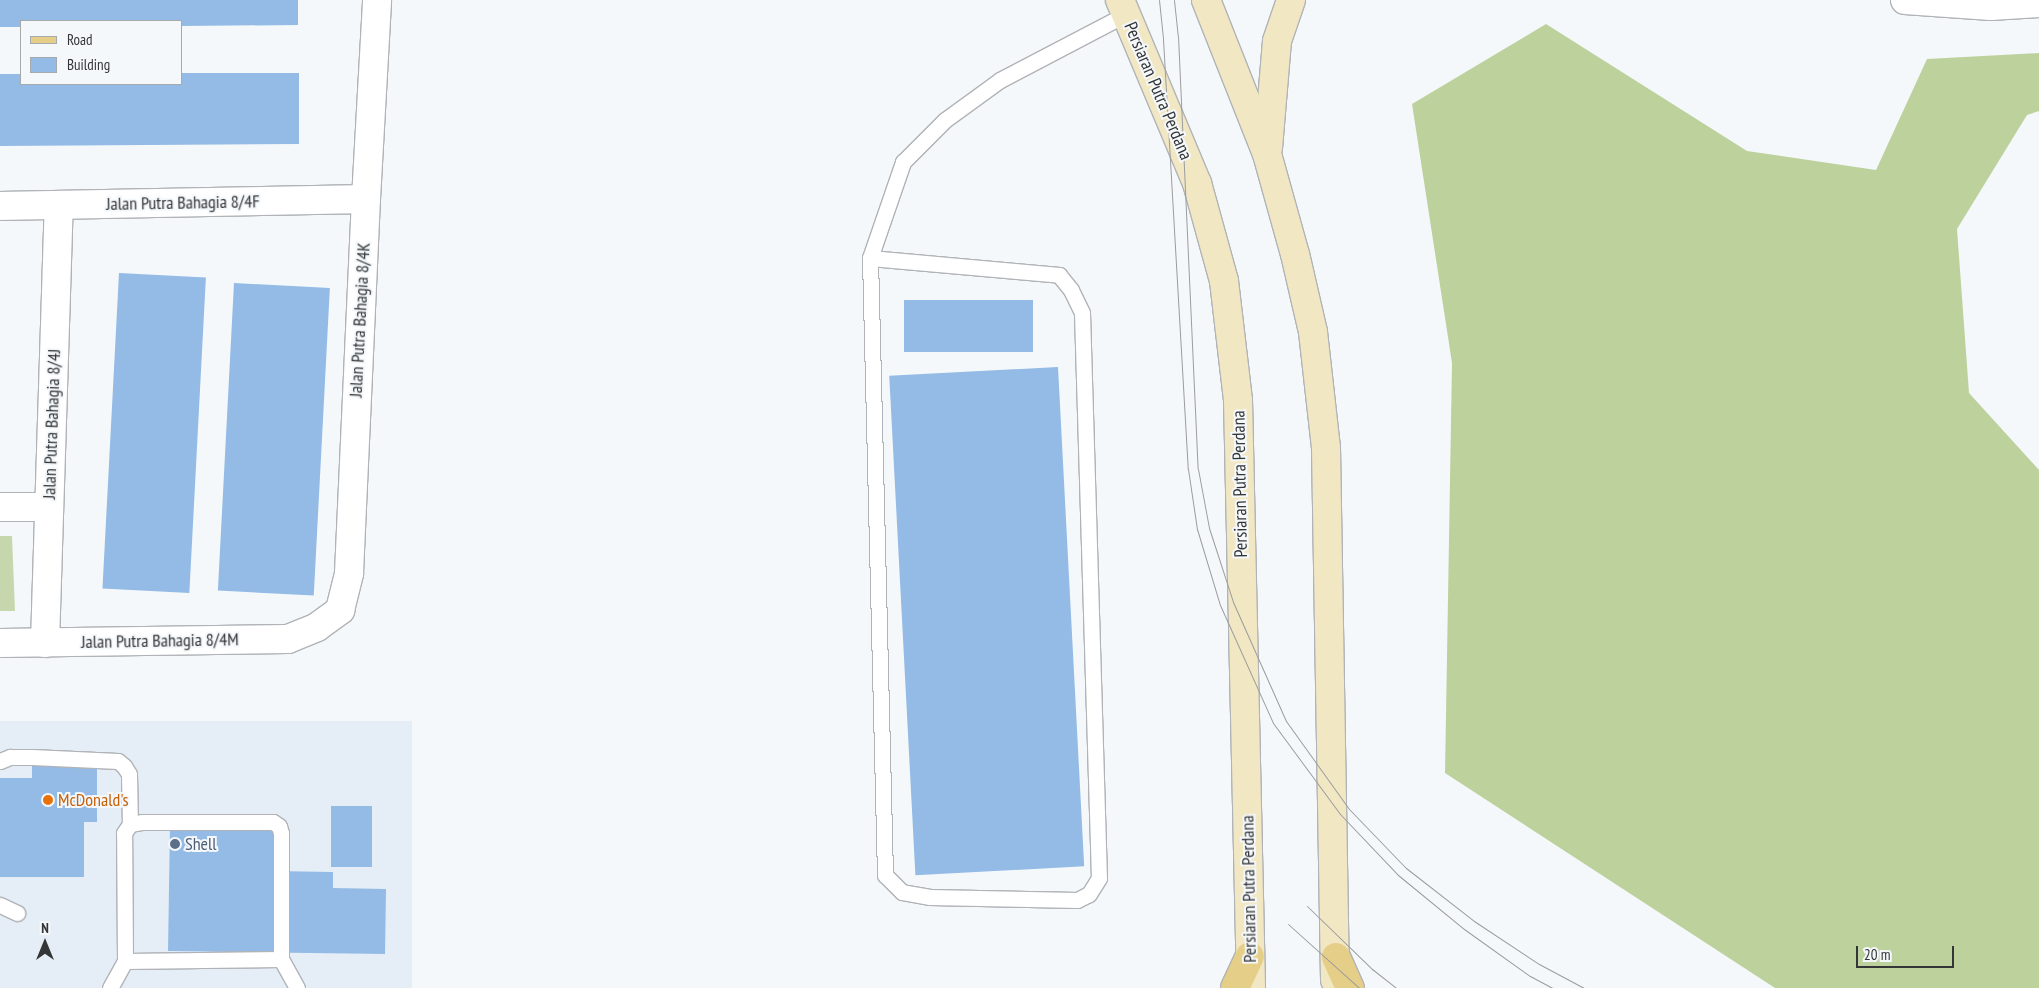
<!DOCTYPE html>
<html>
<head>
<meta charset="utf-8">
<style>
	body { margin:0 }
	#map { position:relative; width:2039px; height:988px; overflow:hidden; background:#f5f8fb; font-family:"PT Sans Narrow",sans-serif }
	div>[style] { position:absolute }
	.built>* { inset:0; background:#e5eef7; transform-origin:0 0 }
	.green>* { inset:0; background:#c7d7ad }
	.forest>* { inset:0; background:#bdd19c }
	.building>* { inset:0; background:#93bbe5; transform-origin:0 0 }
	.roads { filter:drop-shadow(1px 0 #b0b3b7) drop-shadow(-1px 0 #b0b3b7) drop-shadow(0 1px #b0b3b7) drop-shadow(0 -1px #b0b3b7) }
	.service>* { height:15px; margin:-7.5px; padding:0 7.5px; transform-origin:7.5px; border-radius:7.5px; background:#fff }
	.minor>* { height:28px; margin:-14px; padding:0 14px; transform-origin:14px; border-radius:14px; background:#fff }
	.secondary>* { height:28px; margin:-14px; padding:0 14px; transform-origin:14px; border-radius:14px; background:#f2e7c3 }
	.primary>* { height:28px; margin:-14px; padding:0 14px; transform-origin:14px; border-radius:14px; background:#e5ce87 }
	.tram>* { height:1px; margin:-0.5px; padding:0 0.5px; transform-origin:0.5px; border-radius:0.5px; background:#9a9c9e }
	.dots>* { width:14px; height:14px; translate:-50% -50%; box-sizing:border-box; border:2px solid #f5f8fb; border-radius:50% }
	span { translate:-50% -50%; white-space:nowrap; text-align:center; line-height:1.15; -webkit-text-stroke:4px #f5f8fb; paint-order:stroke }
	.street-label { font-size:18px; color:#333536 }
	.food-label { font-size:18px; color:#c56008 }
	.left { translate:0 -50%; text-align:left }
	.service-label { font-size:18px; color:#4e5e75 }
	.legend { position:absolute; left:20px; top:20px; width:162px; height:65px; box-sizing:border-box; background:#f5f8fb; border:1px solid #a7aaac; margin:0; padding:6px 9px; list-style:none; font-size:15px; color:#333536 }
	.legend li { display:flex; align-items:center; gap:10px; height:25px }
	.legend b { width:25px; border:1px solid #a7aaac }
	.north { position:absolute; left:20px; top:918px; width:50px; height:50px; -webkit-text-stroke:4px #f5f8fb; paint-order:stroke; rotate:0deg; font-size:14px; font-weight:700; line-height:20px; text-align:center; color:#333536 }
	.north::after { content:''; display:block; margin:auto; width:18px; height:22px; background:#333536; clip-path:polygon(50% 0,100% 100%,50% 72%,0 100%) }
	.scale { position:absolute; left:1856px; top:946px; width:98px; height:22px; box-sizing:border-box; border:2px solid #333536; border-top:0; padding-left:6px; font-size:15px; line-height:18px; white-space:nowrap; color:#333536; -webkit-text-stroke:4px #f5f8fb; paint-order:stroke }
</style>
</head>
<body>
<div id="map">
	<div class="built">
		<div style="left:412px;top:721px;width:267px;height:412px;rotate:90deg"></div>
	</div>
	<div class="green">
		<div style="clip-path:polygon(0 536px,12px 536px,15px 611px,0 611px)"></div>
	</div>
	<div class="forest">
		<div style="clip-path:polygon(1546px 24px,1747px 151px,1876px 170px,1927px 59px,2039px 53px,2039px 111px,2027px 115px,1957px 229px,1969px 393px,2039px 470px,2039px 988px,1775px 988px,1445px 773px,1452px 363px,1412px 104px)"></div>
	</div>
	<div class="building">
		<div style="clip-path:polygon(0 0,298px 0,298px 25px,181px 26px,181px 21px,21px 21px,21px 27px,0 27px)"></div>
		<div style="clip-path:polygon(181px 73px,299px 73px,299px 144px,0 146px,0 74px,21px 74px,21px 84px,181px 84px)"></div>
		<div style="left:119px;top:273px;width:87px;height:316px;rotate:3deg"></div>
		<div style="left:234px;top:283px;width:96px;height:308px;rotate:3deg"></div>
		<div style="left:1033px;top:300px;width:52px;height:129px;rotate:90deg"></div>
		<div style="left:1058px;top:367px;width:500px;height:169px;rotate:87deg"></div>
		<div style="clip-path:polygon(32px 765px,97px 765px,97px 822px,84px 822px,84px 877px,0 877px,0 778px,32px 778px)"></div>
		<div style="left:331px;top:806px;width:41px;height:61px"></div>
		<div style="clip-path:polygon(170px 825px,273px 826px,273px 871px,333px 872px,333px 888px,386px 889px,385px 954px,168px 951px)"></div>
	</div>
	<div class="roads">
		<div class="service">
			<div style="left:870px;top:258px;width:190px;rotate:5.1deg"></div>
			<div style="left:1059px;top:275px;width:19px;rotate:51deg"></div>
			<div style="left:1071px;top:290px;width:25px;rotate:64deg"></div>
			<div style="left:1082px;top:313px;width:565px;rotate:88.28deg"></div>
			<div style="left:1099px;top:878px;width:19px;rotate:122deg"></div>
			<div style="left:1089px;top:894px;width:13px;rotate:153deg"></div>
			<div style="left:1077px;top:900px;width:147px;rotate:-178.8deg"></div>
			<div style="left:930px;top:897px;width:28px;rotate:-170deg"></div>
			<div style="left:902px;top:892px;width:24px;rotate:-135deg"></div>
			<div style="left:885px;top:875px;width:617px;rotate:-91.39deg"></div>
			<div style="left:870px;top:258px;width:102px;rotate:-71deg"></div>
			<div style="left:903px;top:162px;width:59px;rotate:-45deg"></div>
			<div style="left:945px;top:120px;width:68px;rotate:-36deg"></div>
			<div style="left:1000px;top:80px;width:142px;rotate:-27.6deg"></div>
			<div style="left:0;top:761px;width:11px;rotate:-22deg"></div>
			<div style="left:10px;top:757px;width:22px"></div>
			<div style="left:32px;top:757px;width:86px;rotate:2.7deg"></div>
			<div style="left:118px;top:761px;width:8px;rotate:40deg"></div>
			<div style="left:124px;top:766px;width:9px;rotate:58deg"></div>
			<div style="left:129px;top:774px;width:50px;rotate:88.9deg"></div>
			<div style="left:0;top:905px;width:19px;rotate:25deg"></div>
			<div style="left:125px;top:961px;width:156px;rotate:-0.7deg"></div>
			<div style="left:110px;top:988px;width:31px;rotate:-61deg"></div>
			<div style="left:125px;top:961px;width:128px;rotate:-90.4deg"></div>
			<div style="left:124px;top:833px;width:11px;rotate:-56deg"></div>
			<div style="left:130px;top:824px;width:13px;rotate:-9deg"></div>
			<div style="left:143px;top:822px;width:130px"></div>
			<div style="left:273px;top:822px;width:7px;rotate:34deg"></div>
			<div style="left:279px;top:826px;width:7px;rotate:74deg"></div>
			<div style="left:281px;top:833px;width:126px;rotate:90deg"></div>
			<div style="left:281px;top:959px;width:33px;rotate:61deg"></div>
		</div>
		<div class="minor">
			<div style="left:1905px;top:0;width:86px;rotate:4deg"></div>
			<div style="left:1991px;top:6px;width:48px;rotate:-3.6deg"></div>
			<div style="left:0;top:206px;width:366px;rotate:-1.1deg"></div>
			<div style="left:0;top:507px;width:49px"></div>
			<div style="left:0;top:643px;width:288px;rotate:-0.8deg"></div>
			<div style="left:288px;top:639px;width:31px;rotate:-22deg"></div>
			<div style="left:317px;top:627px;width:29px;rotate:-36deg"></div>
			<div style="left:340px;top:610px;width:38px;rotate:-76deg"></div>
			<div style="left:349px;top:573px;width:374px;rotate:-87.4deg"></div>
			<div style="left:366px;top:199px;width:199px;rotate:-86.8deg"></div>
			<div style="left:45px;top:643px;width:437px;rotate:-88.2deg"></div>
		</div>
		<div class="secondary">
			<div style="left:1120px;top:0;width:199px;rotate:67.2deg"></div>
			<div style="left:1197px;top:183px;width:102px;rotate:74.6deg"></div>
			<div style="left:1224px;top:281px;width:120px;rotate:83.3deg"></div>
			<div style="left:1238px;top:400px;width:588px;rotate:88.73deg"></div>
			<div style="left:1206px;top:0;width:166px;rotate:68.4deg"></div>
			<div style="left:1267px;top:154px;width:104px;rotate:74.4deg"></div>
			<div style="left:1295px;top:254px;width:80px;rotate:77deg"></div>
			<div style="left:1313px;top:332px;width:117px;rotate:83.6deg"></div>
			<div style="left:1326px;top:448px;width:532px;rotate:89.03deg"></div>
			<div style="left:1268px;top:148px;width:107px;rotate:-85.2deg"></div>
			<div style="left:1277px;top:41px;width:43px;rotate:-71.1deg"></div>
		</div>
		<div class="primary">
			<div style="left:1336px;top:957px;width:34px;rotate:66deg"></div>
			<div style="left:1235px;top:988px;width:35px;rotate:-65deg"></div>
		</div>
	</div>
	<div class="tram">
		<div style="left:1159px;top:0;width:39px;rotate:84deg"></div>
		<div style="left:1163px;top:39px;width:431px;rotate:86.7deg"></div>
		<div style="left:1188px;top:469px;width:61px;rotate:81.5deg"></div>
		<div style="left:1197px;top:529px;width:79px;rotate:73.2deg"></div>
		<div style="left:1220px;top:605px;width:129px;rotate:65.8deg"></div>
		<div style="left:1273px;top:723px;width:113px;rotate:53.6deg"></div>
		<div style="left:1340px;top:814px;width:84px;rotate:46.4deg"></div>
		<div style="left:1398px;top:875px;width:85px;rotate:39.3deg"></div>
		<div style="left:1464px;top:929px;width:81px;rotate:35.5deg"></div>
		<div style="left:1530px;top:976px;width:26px;rotate:28deg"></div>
		<div style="left:1174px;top:0;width:36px;rotate:84deg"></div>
		<div style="left:1178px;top:36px;width:433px;rotate:87.4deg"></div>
		<div style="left:1198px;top:469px;width:60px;rotate:79.4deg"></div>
		<div style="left:1209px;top:528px;width:78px;rotate:72deg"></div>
		<div style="left:1233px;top:602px;width:130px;rotate:66deg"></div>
		<div style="left:1286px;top:721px;width:108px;rotate:54.4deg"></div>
		<div style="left:1349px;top:809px;width:82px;rotate:46deg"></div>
		<div style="left:1406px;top:868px;width:86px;rotate:37.9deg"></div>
		<div style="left:1474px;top:921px;width:78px;rotate:33.5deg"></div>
		<div style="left:1539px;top:964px;width:51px;rotate:28.1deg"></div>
		<div style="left:1307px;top:906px;width:91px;rotate:44.1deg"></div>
		<div style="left:1372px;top:969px;width:31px;rotate:38deg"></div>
		<div style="left:1288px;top:924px;width:96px;rotate:42deg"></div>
	</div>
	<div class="dots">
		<div style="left:48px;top:800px;background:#e8710a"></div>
		<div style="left:175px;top:844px;background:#5c6f8a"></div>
	</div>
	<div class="street-label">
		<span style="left:1158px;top:91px;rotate:67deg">Persiaran Putra Perdana</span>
		<span style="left:183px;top:203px;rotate:-1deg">Jalan Putra Bahagia 8/4F</span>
		<span style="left:360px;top:320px;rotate:-87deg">Jalan Putra Bahagia 8/4K</span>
		<span style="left:52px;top:424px;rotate:-88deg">Jalan Putra Bahagia 8/4J</span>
		<span style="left:1240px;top:484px;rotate:-91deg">Persiaran Putra Perdana</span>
		<span style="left:160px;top:641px;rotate:-1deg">Jalan Putra Bahagia 8/4M</span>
		<span style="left:1249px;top:889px;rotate:-91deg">Persiaran Putra Perdana</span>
	</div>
	<div class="food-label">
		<span class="left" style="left:58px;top:800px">McDonald's</span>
	</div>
	<div class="service-label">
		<span class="left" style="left:185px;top:844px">Shell</span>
	</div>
	<ul class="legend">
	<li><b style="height:6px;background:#e5ce87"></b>Road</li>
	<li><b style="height:14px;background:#93bbe5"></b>Building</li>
	</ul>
	<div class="north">N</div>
	<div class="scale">20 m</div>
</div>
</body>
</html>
